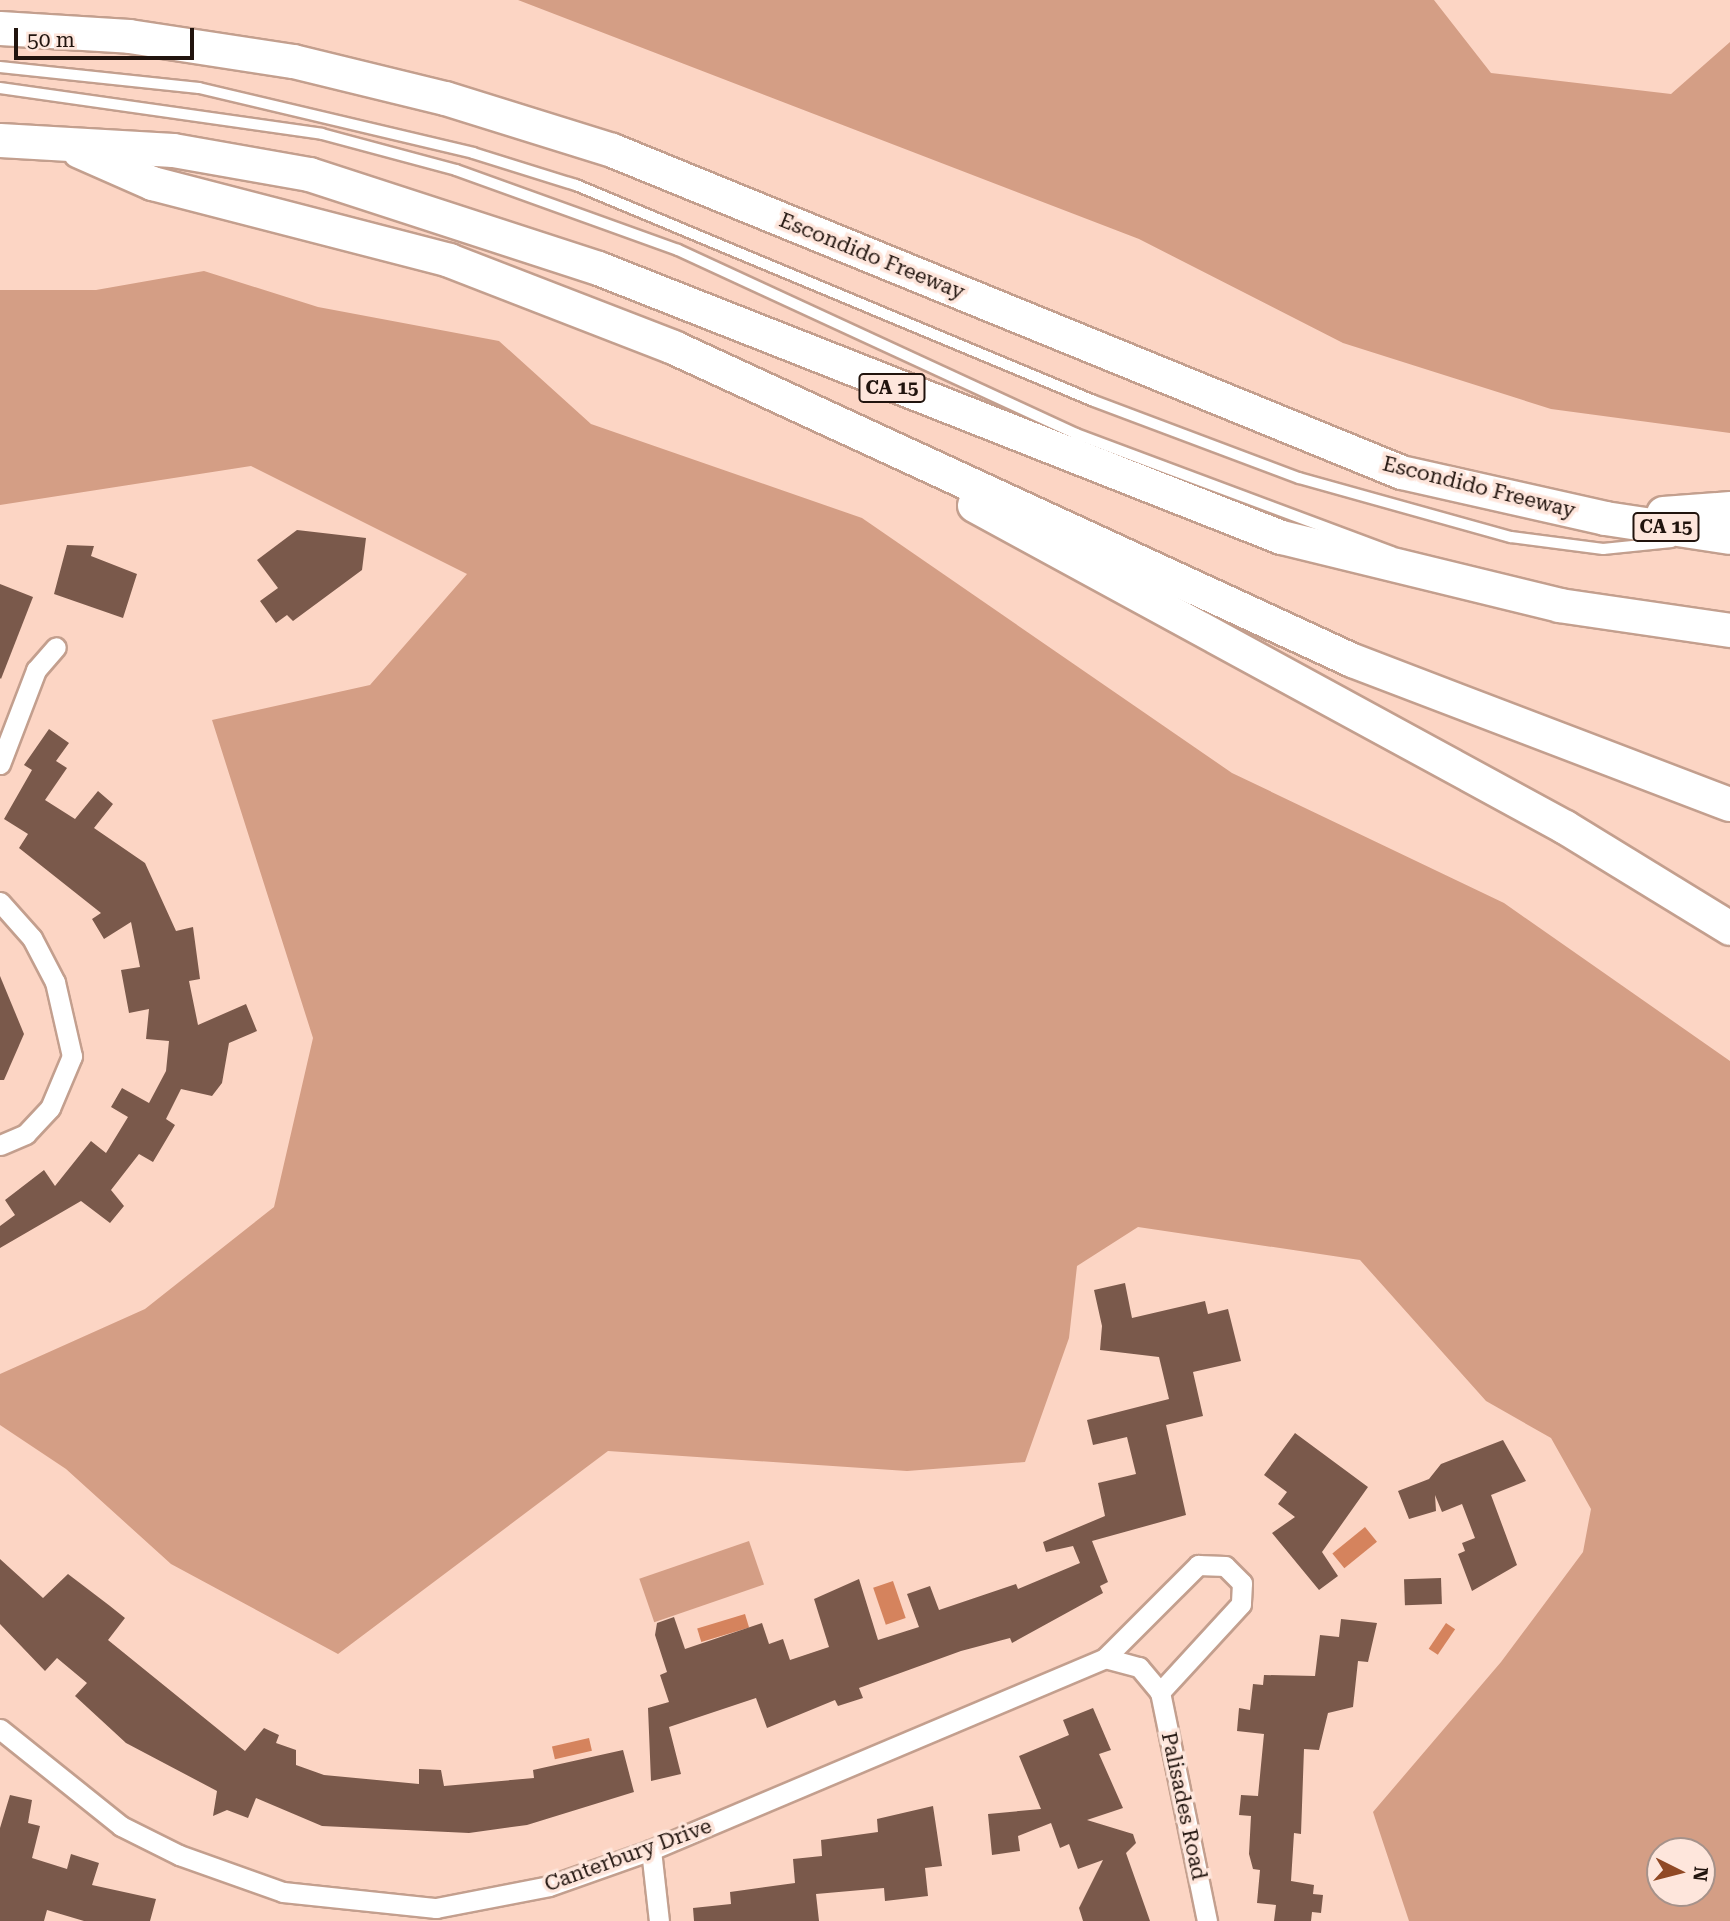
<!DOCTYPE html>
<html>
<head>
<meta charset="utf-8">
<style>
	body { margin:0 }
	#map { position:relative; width:1730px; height:1921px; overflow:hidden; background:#fcd5c4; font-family:"Roboto Serif",serif }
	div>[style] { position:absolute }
	.green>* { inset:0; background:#d49e85; transform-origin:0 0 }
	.water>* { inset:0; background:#d5835d; transform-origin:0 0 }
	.building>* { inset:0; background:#7a594b; transform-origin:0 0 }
	.roads { filter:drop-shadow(2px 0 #c39f8e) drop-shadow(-2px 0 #c39f8e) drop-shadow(0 2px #c39f8e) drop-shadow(0 -2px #c39f8e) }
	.service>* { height:10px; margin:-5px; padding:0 5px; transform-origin:5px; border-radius:5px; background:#fff }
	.minor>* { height:19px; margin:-9.5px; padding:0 9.5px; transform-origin:9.5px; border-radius:9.5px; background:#fff }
	.motorway>* { height:33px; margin:-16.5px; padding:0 16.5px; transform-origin:16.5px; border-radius:16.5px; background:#fff }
	span { translate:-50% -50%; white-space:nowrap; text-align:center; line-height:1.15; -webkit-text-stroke:7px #fee6dc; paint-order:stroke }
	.shield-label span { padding:2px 5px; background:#fee6dc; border:2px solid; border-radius:5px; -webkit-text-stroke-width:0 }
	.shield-label { font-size:19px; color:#21140e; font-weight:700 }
	.street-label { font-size:21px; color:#21140e }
	.north { position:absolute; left:1646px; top:1837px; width:70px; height:70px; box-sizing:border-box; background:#fee6dc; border:2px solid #a6928a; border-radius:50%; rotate:96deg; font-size:19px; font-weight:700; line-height:28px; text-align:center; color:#21140e }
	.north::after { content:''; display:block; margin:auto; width:24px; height:32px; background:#904925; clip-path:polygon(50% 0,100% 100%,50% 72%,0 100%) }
	.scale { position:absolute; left:14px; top:28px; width:180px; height:32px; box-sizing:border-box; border:4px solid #21140e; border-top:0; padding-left:9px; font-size:21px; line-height:24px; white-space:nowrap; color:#21140e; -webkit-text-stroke:5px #fee6dc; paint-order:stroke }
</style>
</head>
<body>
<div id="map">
	<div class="green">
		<div style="clip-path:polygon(518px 0,1434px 0,1491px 73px,1671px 94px,1730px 42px,1730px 433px,1551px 409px,1343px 343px,1139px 239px)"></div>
		<div style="clip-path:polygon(evenodd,204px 271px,318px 307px,499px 341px,591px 424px,862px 518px,1232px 773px,1504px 903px,1730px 1061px,1730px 1921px,1409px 1921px,1373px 1812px,1501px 1662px,1583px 1552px,1591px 1509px,1551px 1438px,1486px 1401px,1360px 1260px,1138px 1227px,1077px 1266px,1069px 1338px,1025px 1462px,907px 1471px,608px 1451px,338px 1654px,171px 1564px,66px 1469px,0 1425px,0 1374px,145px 1309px,274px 1207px,313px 1038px,212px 720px,370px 685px,467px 574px,251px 466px,0 505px,0 290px,96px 290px,204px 271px,1660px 1851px,1702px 1851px,1702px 1893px,1660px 1893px,1660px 1851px)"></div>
		<div style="left:749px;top:1541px;width:46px;height:116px;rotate:71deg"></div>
	</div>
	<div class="water">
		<div style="left:1365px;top:1527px;width:19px;height:42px;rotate:51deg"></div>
		<div style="left:893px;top:1581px;width:39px;height:21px;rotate:71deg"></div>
		<div style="left:745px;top:1614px;width:14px;height:50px;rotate:73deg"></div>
		<div style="left:1446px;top:1623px;width:11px;height:31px;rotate:34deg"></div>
		<div style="left:589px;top:1738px;width:13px;height:38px;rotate:77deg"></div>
	</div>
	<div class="building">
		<div style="clip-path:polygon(297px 530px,366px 538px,362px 570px,293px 621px,287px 615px,276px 623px,260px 601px,278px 588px,257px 560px)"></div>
		<div style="clip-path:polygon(67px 545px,94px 546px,91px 556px,137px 574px,123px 618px,54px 594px)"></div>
		<div style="clip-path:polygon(0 584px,33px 597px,1px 679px,0 678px)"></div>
		<div style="clip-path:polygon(49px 729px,69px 743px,56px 761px,67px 768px,45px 800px,75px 819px,98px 791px,113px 804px,94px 828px,145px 863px,176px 931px,193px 927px,200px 979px,189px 981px,198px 1025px,246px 1004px,257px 1031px,229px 1043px,222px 1083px,212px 1096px,181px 1089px,166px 1119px,175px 1125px,153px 1162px,139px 1154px,111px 1190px,124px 1206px,110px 1223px,81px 1201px,0 1248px,0 1226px,15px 1215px,5px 1200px,44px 1170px,55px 1186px,91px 1141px,106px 1153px,128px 1117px,111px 1107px,122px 1088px,149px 1103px,166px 1071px,169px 1041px,146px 1039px,149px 1009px,129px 1013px,121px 970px,140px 967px,131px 922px,104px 939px,92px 919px,101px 913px,19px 848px,28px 834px,4px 819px,32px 770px,24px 765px)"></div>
		<div style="clip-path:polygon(0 976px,24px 1034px,4px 1080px,0 1080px)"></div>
		<div style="clip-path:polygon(1125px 1283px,1132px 1318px,1205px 1301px,1208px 1314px,1228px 1309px,1241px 1361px,1193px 1372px,1203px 1416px,1166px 1425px,1186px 1515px,1092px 1541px,1108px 1582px,1100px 1586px,1103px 1593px,1012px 1643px,1010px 1638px,961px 1651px,859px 1688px,863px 1698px,838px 1706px,835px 1700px,767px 1728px,756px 1698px,669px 1727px,681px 1774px,651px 1781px,648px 1708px,669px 1702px,660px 1675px,667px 1672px,655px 1635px,657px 1623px,674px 1617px,685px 1649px,762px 1623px,769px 1644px,783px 1639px,790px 1660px,829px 1647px,814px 1599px,859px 1579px,878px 1640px,919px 1627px,907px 1594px,930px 1586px,939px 1610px,1016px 1584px,1018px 1589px,1080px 1563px,1073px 1546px,1046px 1552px,1043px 1542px,1105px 1516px,1098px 1483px,1136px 1474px,1127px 1437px,1093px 1445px,1087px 1420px,1169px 1399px,1159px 1357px,1100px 1350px,1102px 1326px,1094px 1290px)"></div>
		<div style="clip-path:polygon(1295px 1433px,1368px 1487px,1322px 1552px,1338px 1576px,1319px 1590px,1272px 1533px,1295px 1517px,1278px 1504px,1287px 1492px,1264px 1475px)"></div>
		<div style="clip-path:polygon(1503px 1440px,1526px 1481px,1491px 1495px,1517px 1565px,1472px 1591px,1458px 1554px,1465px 1551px,1462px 1543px,1475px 1538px,1462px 1504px,1442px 1512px,1435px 1495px,1436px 1511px,1409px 1519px,1398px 1491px,1429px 1479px,1441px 1464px)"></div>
		<div style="clip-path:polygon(0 1559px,43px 1598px,68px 1574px,110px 1606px,125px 1618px,108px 1640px,245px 1751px,264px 1728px,279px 1735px,276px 1743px,296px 1750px,296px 1765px,324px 1775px,419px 1784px,419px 1769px,441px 1770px,444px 1786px,534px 1778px,533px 1770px,623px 1750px,634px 1792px,527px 1825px,469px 1833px,322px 1826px,256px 1798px,248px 1818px,227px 1810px,213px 1816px,217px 1791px,126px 1743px,75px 1696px,87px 1683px,57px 1658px,45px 1671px,0 1624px)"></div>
		<div style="left:1441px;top:1578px;width:26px;height:37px;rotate:88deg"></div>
		<div style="clip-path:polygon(1341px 1619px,1377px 1623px,1368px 1662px,1358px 1661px,1353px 1707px,1328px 1713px,1319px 1750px,1304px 1749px,1301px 1834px,1294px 1833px,1291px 1881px,1314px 1885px,1313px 1894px,1323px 1895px,1321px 1913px,1312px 1912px,1311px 1921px,1274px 1921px,1276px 1905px,1257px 1903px,1260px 1870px,1253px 1869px,1249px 1854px,1251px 1816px,1239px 1815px,1241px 1795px,1258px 1796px,1264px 1734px,1237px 1731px,1239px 1708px,1250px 1710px,1253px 1684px,1263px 1685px,1264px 1675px,1315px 1676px,1320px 1635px,1339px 1637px)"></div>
		<div style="clip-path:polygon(1093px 1708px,1111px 1750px,1099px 1754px,1123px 1808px,1087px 1820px,1133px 1834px,1136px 1843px,1126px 1853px,1150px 1921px,1083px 1921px,1079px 1908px,1103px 1860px,1078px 1869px,1069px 1844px,1060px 1848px,1051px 1823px,1018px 1836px,1020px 1851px,992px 1855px,988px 1814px,1041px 1809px,1019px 1756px,1069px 1735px,1063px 1720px)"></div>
		<div style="clip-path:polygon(10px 1795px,32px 1800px,28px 1823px,40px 1826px,32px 1858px,67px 1869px,71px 1854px,99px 1863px,92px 1885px,156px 1899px,150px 1921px,84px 1921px,47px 1910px,44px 1921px,0 1921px,0 1828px)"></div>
		<div style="clip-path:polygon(933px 1806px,942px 1866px,925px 1868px,928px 1896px,885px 1901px,884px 1888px,816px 1894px,819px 1921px,694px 1921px,693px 1908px,731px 1904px,730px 1892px,795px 1883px,793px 1859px,822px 1856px,821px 1840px,878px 1832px,877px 1819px)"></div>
	</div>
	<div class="roads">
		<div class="service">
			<div style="left:0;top:67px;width:200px;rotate:6deg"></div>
			<div style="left:199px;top:88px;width:282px;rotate:13.3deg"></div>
			<div style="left:473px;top:153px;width:108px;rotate:17.3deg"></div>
			<div style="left:576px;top:185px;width:561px;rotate:22.64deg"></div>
			<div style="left:1094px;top:401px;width:219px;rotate:20.6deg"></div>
			<div style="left:1299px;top:478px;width:220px;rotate:15.6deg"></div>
			<div style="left:1511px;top:537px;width:93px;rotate:7.4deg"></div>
			<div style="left:1603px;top:549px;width:69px;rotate:-5.8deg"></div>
			<div style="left:0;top:88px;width:325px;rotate:8.1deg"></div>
			<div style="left:322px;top:134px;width:139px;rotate:15deg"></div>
			<div style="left:456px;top:170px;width:236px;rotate:19.8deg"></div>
			<div style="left:678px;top:250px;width:438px;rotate:24.8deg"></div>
			<div style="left:1076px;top:434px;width:337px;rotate:20.5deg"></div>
		</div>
		<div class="minor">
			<div style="left:0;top:764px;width:101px;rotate:-69deg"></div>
			<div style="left:36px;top:670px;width:30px;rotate:-49deg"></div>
			<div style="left:0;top:902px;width:48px;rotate:48.4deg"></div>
			<div style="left:32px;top:938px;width:50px;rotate:62.4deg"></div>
			<div style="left:55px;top:982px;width:76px;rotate:77.1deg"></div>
			<div style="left:72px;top:1056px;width:56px;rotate:112.9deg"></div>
			<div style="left:50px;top:1108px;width:35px;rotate:133deg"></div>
			<div style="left:26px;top:1134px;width:28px;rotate:157deg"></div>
			<div style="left:1105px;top:1658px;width:35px;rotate:15deg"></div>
			<div style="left:1139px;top:1667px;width:33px;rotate:50deg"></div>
			<div style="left:1160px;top:1692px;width:234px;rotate:78.4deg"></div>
			<div style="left:0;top:1729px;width:155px;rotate:38.7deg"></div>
			<div style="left:121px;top:1826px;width:65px;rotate:26.6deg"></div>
			<div style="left:179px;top:1855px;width:110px;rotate:19.6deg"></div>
			<div style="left:283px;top:1892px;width:154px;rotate:6deg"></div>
			<div style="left:436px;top:1908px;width:115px;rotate:-11deg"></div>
			<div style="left:549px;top:1886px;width:108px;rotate:-19.4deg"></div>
			<div style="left:651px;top:1850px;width:493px;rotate:-22.9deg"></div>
			<div style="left:1105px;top:1658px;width:132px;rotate:-45deg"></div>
			<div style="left:1198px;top:1565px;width:27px;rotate:2deg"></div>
			<div style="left:1225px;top:1566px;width:24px;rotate:45deg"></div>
			<div style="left:1242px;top:1583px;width:21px;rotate:93deg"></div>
			<div style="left:1241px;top:1604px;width:120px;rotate:132.6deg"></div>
			<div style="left:651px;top:1850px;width:71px;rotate:83.6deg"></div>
		</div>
		<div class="motorway">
			<div style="left:0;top:28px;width:129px;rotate:3.5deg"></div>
			<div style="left:129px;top:36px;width:166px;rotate:8.7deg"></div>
			<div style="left:293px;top:61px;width:156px;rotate:13.7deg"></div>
			<div style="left:445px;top:98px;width:175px;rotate:17.3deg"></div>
			<div style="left:612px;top:150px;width:852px;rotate:22.2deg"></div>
			<div style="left:1401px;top:472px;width:209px;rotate:12.7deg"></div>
			<div style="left:1605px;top:518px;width:126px;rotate:8.6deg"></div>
			<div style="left:0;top:140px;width:173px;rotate:3.3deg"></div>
			<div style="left:173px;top:150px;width:138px;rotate:10deg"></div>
			<div style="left:309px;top:174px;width:304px;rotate:18deg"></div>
			<div style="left:598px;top:268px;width:734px;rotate:21.5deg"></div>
			<div style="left:1281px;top:537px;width:286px;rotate:13.7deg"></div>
			<div style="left:1559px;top:605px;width:173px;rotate:8.3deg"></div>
			<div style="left:79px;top:151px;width:80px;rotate:23.7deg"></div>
			<div style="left:152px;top:183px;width:307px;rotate:14.5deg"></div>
			<div style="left:449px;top:260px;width:240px;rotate:21.2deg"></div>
			<div style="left:673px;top:347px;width:748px;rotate:24.75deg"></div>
			<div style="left:1352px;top:660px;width:404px;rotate:20.9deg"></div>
			<div style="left:974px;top:505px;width:673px;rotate:28.58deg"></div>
			<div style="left:1565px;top:827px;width:193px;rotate:31.5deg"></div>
			<div style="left:1663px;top:513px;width:67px;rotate:-4.3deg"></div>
		</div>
	</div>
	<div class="shield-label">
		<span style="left:892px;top:388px">CA 15</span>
		<span style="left:1666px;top:527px">CA 15</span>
	</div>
	<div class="street-label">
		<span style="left:872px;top:256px;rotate:22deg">Escondido Freeway</span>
		<span style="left:1479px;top:487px;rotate:14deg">Escondido Freeway</span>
		<span style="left:1184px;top:1806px;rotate:78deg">Palisades Road</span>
		<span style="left:628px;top:1855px;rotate:-20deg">Canterbury Drive</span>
	</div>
	<div class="north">N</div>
	<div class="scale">50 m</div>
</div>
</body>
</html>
